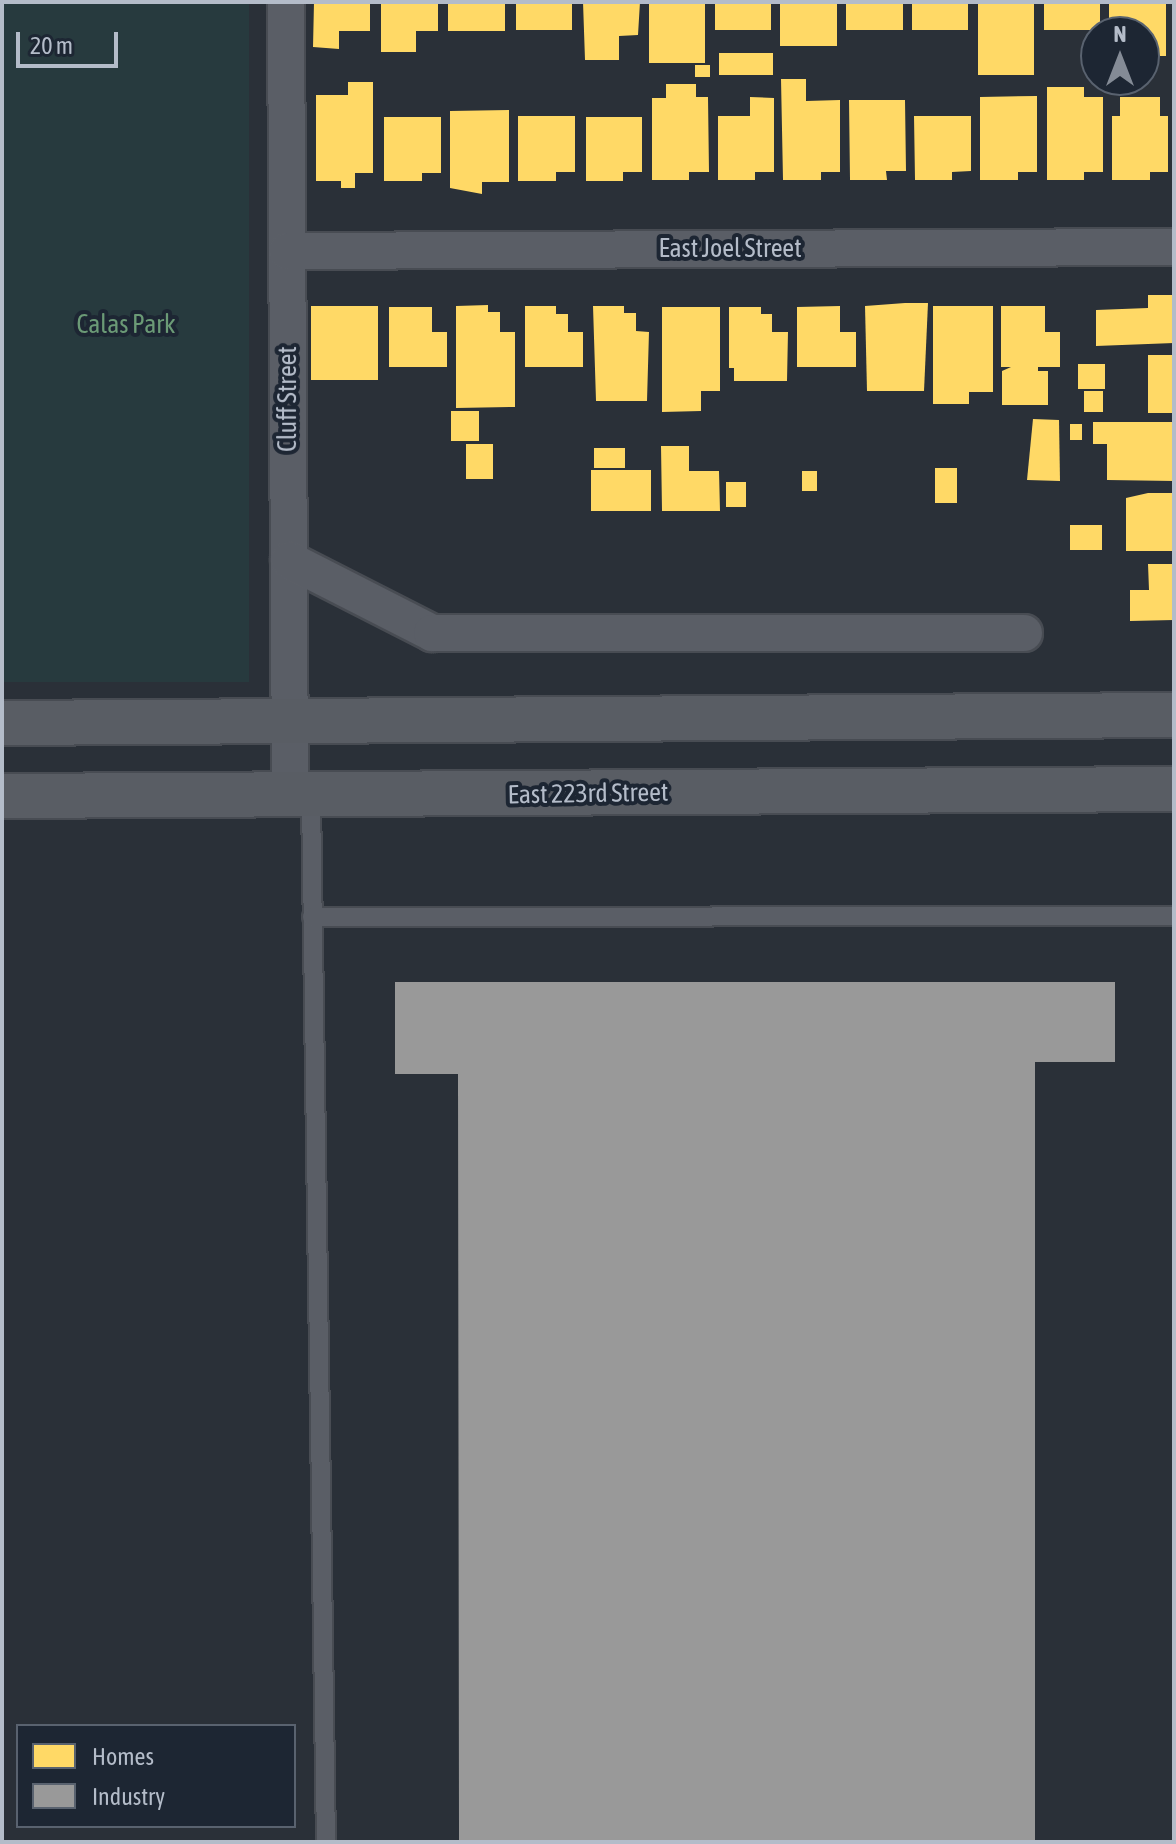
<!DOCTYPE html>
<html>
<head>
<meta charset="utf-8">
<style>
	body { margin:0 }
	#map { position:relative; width:1176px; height:1844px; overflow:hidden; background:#2a3038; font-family:"Asap Condensed",sans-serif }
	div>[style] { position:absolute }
	.green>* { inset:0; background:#273a3e; transform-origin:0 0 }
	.homes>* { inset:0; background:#ffd966; transform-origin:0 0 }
	.industry>* { inset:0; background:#999 }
	.roads { filter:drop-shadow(2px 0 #484c53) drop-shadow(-2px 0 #484c53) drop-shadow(0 2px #484c53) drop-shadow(0 -2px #484c53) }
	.service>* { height:18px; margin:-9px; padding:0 9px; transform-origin:9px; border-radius:9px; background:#5a5e66 }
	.minor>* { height:36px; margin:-18px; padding:0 18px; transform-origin:18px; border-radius:18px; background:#5a5e66 }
	.secondary>* { height:44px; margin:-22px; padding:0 22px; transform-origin:22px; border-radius:22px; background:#595d64 }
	span { translate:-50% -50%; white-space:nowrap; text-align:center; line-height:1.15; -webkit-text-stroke:8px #1d2633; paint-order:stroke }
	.street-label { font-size:26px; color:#b4bcc9 }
	.park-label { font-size:26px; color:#6b9a76 }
	.frame { position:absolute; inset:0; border:4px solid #b4bcc9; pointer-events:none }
	.legend { position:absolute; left:16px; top:1724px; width:280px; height:104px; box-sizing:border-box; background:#1d2633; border:2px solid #59626f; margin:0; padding:10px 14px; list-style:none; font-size:24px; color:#b4bcc9 }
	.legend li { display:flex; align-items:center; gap:16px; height:40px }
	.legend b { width:40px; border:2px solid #59626f }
	.north { position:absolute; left:1080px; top:16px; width:80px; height:80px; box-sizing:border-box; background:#1d2633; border:2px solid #59626f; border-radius:50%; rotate:0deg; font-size:22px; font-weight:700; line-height:32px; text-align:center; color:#b4bcc9 }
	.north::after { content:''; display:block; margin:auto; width:28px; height:36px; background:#848b96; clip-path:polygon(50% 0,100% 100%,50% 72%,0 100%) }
	.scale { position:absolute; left:16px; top:32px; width:102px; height:36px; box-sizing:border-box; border:4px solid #b4bcc9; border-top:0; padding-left:10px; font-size:24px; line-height:28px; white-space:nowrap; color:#b4bcc9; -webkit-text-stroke:6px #1d2633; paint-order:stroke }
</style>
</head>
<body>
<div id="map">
	<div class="green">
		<div style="left:2px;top:2px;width:247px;height:680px"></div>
	</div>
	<div class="homes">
		<div style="clip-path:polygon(314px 2px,370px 2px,370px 31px,339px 31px,339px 49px,313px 47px)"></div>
		<div style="clip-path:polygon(381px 2px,438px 2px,438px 31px,416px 31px,416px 52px,381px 52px)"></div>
		<div style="left:448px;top:2px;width:57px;height:29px"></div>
		<div style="left:516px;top:2px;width:56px;height:28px"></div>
		<div style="clip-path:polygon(583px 2px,640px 2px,638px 35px,619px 36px,619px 60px,585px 60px)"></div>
		<div style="left:649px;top:2px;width:56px;height:61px"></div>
		<div style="left:715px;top:2px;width:56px;height:28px"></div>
		<div style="left:780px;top:2px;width:57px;height:44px"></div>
		<div style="left:846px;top:2px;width:57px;height:28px"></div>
		<div style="left:912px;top:2px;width:56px;height:28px"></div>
		<div style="left:978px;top:2px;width:56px;height:73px"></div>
		<div style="left:1044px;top:2px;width:56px;height:28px"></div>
		<div style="clip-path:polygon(1109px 2px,1166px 2px,1166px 56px,1144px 56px,1144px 32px,1109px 32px)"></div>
		<div style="left:719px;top:53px;width:54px;height:22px"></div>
		<div style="left:695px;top:65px;width:15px;height:12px"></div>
		<div style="clip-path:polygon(781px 79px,806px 79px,806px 101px,840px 100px,840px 172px,821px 172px,821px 180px,783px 180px)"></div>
		<div style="clip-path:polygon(348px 82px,373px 82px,373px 173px,355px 173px,355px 188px,341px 188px,341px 181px,316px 181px,316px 95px,348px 95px)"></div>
		<div style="clip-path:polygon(666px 84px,696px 84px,696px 97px,708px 97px,709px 172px,689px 172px,689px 180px,652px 180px,652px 98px,666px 98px)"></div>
		<div style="clip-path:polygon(1047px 87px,1084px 87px,1084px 97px,1103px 97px,1103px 172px,1084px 172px,1084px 180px,1047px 180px)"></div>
		<div style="clip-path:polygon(1037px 96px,1037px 172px,1018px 172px,1018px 180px,980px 180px,980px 97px)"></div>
		<div style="clip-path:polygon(750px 97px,774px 98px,774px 172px,755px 172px,755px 180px,718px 180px,718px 116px,750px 116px)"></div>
		<div style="clip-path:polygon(1120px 97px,1160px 97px,1160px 116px,1168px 116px,1168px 172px,1150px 172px,1150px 180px,1112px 180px,1112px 116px,1120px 116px)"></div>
		<div style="clip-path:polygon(849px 100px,905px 100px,906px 171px,886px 171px,887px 180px,850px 180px)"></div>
		<div style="clip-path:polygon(509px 110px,509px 182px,482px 182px,482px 194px,450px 188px,450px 111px)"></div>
		<div style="clip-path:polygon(518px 116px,575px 116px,575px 172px,556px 172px,556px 181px,518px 181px)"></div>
		<div style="clip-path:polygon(914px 116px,971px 116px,971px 171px,952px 172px,952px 180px,915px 180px)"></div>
		<div style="clip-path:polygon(384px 117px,441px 117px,441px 173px,422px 173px,422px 181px,384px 181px)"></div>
		<div style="clip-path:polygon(586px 117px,642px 117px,642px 172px,623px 172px,623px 181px,586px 181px)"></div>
		<div style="clip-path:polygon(1148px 295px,1174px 295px,1174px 343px,1096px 346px,1096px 310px,1148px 308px)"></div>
		<div style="clip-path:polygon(905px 303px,928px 303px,924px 391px,867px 391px,865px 306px)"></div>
		<div style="clip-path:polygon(488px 305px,488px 312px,500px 312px,500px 332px,515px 332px,515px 407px,456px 408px,456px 306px)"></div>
		<div style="left:311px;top:306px;width:67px;height:74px"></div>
		<div style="clip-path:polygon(525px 306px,556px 306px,556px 314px,568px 314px,568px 332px,583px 332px,583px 367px,525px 367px)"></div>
		<div style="clip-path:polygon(593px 306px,624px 306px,624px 313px,636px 313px,636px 331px,649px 332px,647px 401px,596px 401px)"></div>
		<div style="clip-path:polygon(840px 306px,840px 332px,856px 332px,856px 367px,797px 367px,797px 307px)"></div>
		<div style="clip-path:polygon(933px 306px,993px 306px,993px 392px,969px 392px,969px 404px,933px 404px)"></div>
		<div style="clip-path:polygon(1001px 306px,1045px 306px,1045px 332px,1060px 332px,1060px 367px,1038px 367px,1038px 371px,1048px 371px,1048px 405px,1002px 405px,1002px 371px,1011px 367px,1001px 367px)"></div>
		<div style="clip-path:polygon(389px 307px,432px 307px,432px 332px,447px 332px,447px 367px,389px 367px)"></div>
		<div style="clip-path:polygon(662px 307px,720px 307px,720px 391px,701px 391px,701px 411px,662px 412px)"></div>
		<div style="clip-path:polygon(729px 307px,761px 307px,761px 314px,772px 314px,772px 332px,788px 332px,787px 381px,734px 381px,734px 368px,729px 368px)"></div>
		<div style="left:1148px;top:355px;width:26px;height:58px"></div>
		<div style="left:1078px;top:364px;width:27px;height:25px"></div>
		<div style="left:1084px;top:391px;width:19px;height:21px"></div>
		<div style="left:451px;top:411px;width:28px;height:30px"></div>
		<div style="clip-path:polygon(1033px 419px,1059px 420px,1060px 481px,1027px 480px)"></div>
		<div style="clip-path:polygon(1093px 422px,1174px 422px,1174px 481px,1107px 480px,1107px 444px,1093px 444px)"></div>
		<div style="left:1070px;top:424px;width:12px;height:16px"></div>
		<div style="left:466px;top:444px;width:27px;height:35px"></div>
		<div style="clip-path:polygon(661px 446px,689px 446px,689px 471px,719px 471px,720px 511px,662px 511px)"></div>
		<div style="left:594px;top:448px;width:31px;height:20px"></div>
		<div style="left:935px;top:468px;width:22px;height:35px"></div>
		<div style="left:591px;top:470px;width:60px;height:41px"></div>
		<div style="left:802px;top:471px;width:15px;height:20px"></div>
		<div style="left:726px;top:482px;width:20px;height:25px"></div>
		<div style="clip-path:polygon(1148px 493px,1174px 493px,1174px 551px,1126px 551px,1126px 498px)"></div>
		<div style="left:1102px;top:525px;width:25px;height:32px;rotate:90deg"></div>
		<div style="clip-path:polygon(1148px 564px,1174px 564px,1174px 620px,1130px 621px,1130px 590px,1149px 590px)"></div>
	</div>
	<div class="industry">
		<div style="clip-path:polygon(395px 982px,1115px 982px,1115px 1062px,1035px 1062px,1035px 1842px,459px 1842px,458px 1074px,395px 1074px)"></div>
	</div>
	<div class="roads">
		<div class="service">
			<div style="left:311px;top:797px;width:1045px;rotate:89.18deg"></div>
			<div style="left:312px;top:917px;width:862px;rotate:-0.07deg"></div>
		</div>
		<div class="minor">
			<div style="left:286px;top:2px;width:795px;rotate:89.71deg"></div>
			<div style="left:287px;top:251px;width:887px;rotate:-0.26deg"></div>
			<div style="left:289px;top:560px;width:161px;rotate:27deg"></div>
			<div style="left:432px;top:633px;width:592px"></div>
		</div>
		<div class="secondary">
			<div style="left:2px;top:723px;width:1172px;rotate:-0.39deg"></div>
			<div style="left:2px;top:796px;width:1172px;rotate:-0.34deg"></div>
		</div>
	</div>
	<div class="street-label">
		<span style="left:730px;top:249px">East Joel Street</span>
		<span style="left:288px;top:399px;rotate:-90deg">Cluff Street</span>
		<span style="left:588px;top:794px;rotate:-1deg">East 223rd Street</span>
	</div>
	<div class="park-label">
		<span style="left:126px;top:325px">Calas Park</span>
	</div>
	<div class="frame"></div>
	<ul class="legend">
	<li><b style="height:22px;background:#ffd966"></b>Homes</li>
	<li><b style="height:22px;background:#999"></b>Industry</li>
	</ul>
	<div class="north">N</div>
	<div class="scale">20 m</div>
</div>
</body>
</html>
